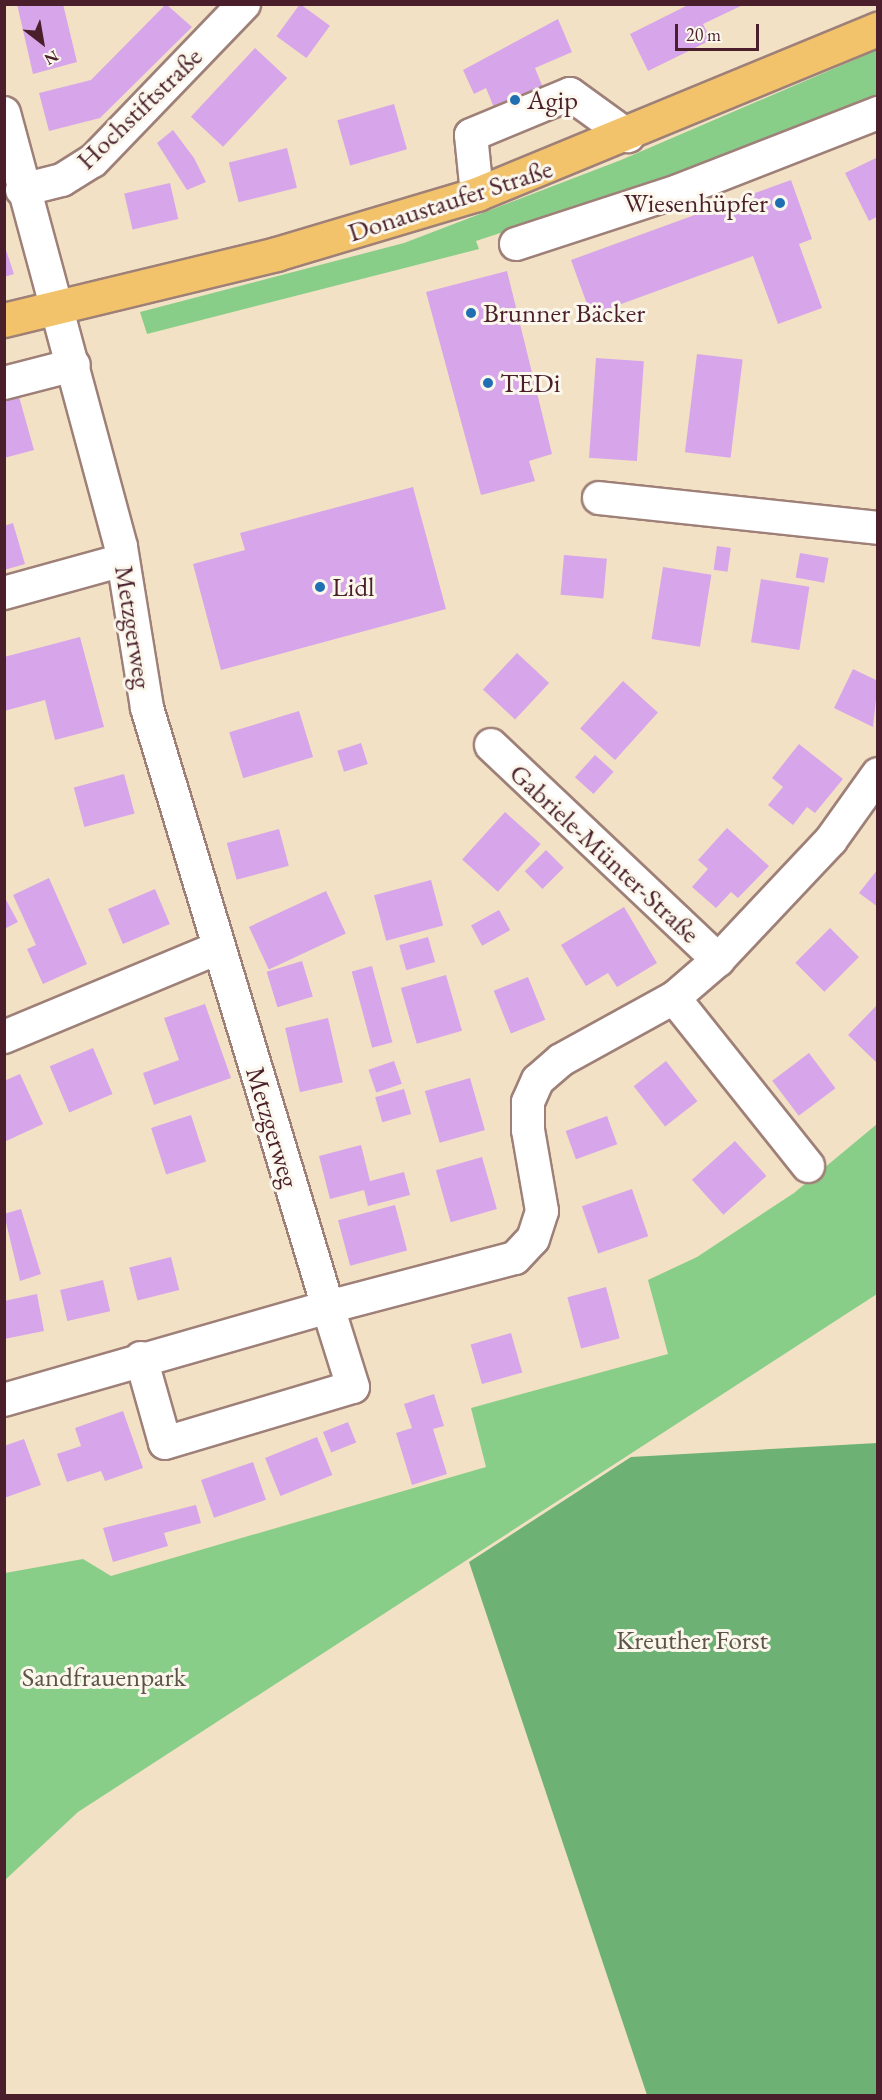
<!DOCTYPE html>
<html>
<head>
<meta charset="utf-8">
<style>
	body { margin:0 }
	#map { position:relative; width:882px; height:2100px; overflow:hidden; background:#f2e1c4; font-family:"EB Garamond",serif }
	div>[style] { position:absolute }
	.green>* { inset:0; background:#89ce88 }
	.forest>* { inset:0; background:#6eb174 }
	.building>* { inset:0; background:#d7a6ea; transform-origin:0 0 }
	.roads { filter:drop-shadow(2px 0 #9e8078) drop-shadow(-2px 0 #9e8078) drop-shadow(0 2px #9e8078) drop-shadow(0 -2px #9e8078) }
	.minor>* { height:32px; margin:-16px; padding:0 16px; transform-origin:16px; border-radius:16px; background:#fff }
	.major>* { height:33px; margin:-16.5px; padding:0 16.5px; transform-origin:16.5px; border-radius:16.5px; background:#f2c36a }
	.dots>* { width:16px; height:16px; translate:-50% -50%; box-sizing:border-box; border:3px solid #fbf7ec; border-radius:50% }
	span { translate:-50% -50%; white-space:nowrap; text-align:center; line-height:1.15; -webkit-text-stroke:6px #fbf7ec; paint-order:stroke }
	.poi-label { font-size:27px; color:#4a1f2b }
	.left { translate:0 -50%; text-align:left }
	.right { translate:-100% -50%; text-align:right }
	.street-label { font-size:27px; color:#4a1f2b }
	.park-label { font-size:27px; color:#5d5447 }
	.frame { position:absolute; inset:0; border:6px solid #4a1f2b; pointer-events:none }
	.north { position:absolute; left:12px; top:12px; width:60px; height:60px; -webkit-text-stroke:4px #fbf7ec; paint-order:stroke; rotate:149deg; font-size:16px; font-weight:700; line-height:24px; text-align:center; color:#4a1f2b }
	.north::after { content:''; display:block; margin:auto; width:21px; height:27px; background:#4a1f2b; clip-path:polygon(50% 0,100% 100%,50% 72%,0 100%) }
	.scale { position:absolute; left:675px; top:24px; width:84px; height:27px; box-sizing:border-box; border:3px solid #4a1f2b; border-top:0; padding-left:8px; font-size:18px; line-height:21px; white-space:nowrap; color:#4a1f2b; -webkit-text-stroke:4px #fbf7ec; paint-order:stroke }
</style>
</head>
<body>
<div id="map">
	<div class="green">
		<div style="clip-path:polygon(877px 50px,877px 109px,476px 241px,479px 249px,147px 334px,140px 312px,404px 243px,621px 160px)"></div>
		<div style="clip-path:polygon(877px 1124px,877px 1294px,78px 1812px,5px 1880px,5px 1573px,83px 1559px,111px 1576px,486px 1467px,471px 1408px,668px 1354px,648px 1280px,697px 1257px,794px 1193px)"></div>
	</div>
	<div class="forest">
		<div style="clip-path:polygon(877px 1443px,877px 2095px,647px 2095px,469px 1562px,631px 1457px)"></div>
	</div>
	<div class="building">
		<div style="clip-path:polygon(17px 4px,63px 4px,77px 62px,33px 74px)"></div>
		<div style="clip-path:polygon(166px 4px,192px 27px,100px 118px,49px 131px,39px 93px,91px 80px)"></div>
		<div style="left:300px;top:4px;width:37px;height:40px;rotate:36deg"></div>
		<div style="clip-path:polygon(690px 4px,745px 4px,703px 24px,711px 40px,648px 71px,630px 34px)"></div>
		<div style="clip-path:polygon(558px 19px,572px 52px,535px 68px,555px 117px,506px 137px,486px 88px,474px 94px,463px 70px)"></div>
		<div style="left:255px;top:48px;width:44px;height:94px;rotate:43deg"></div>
		<div style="left:394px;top:104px;width:47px;height:59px;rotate:74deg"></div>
		<div style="clip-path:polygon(173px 130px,194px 158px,206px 182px,187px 190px,157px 143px)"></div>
		<div style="left:287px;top:148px;width:41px;height:60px;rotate:76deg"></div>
		<div style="clip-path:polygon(878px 157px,878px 216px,869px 221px,845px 173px)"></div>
		<div style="clip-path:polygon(791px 180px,812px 239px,799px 244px,822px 308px,778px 324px,753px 256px,591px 315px,571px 260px)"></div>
		<div style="left:170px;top:183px;width:37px;height:47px;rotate:77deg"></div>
		<div style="clip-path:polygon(4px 244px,14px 274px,4px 277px)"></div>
		<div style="clip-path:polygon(507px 271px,552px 454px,529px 461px,535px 481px,481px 495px,426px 292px)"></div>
		<div style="left:697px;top:354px;width:46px;height:99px;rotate:7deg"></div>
		<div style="left:596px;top:358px;width:48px;height:100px;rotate:4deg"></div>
		<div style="clip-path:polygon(18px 393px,34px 450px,4px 458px,4px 396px)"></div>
		<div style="clip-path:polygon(413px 487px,446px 609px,221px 670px,193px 564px,245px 550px,240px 533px)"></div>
		<div style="clip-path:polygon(13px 523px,25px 564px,4px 570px,4px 526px)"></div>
		<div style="left:717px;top:546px;width:14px;height:24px;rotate:8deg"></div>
		<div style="left:800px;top:553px;width:29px;height:25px;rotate:10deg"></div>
		<div style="left:564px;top:555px;width:43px;height:40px;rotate:5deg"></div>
		<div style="left:663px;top:567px;width:49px;height:73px;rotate:9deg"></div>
		<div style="left:761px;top:579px;width:49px;height:64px;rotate:9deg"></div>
		<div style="clip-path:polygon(80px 637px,104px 727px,55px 740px,45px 700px,4px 711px,4px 657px)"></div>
		<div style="left:517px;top:653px;width:44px;height:50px;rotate:43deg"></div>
		<div style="clip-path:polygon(853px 669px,878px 681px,873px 727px,834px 708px)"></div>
		<div style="left:623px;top:681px;width:47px;height:64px;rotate:42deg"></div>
		<div style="left:299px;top:711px;width:48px;height:73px;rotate:73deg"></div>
		<div style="left:361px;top:743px;width:22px;height:25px;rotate:72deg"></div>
		<div style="clip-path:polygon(799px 744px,843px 779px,815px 813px,807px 807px,793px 825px,768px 805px,783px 787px,772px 778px)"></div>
		<div style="left:595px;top:755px;width:25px;height:30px;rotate:42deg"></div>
		<div style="left:124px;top:774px;width:41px;height:52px;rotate:75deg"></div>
		<div style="left:505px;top:812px;width:48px;height:64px;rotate:42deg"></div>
		<div style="clip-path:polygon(727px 828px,769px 866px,738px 898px,731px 892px,716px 908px,692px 887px,708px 869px,698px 860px)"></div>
		<div style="left:279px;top:829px;width:38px;height:54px;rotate:75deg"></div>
		<div style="left:546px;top:850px;width:25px;height:30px;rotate:45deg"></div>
		<div style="clip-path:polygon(878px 869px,878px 907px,859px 893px)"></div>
		<div style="clip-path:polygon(49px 878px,87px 964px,43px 984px,27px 949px,36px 945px,13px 895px)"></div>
		<div style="left:431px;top:880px;width:47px;height:59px;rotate:75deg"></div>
		<div style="left:155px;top:889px;width:38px;height:51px;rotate:67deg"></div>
		<div style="left:326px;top:891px;width:47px;height:85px;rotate:65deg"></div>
		<div style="clip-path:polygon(4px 896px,18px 922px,4px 929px)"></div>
		<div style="clip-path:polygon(624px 907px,657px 963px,617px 987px,608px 973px,586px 986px,561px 945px)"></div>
		<div style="left:499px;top:910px;width:23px;height:32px;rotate:61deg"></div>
		<div style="left:830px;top:928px;width:41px;height:49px;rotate:45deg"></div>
		<div style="left:428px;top:937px;width:26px;height:30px;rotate:74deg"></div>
		<div style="left:302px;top:961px;width:37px;height:37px;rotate:73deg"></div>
		<div style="left:372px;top:966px;width:79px;height:21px;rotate:75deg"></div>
		<div style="left:446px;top:975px;width:58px;height:47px;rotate:74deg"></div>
		<div style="left:528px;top:977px;width:46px;height:37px;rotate:68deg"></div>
		<div style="clip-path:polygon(205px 1004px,231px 1078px,154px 1105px,143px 1073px,179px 1060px,164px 1018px)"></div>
		<div style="clip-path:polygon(878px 1004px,878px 1064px,848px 1035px)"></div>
		<div style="left:328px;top:1018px;width:66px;height:44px;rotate:77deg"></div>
		<div style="left:93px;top:1048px;width:50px;height:47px;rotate:67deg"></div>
		<div style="left:809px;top:1053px;width:44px;height:46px;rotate:53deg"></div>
		<div style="left:394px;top:1061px;width:24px;height:27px;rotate:71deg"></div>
		<div style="left:666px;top:1061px;width:51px;height:41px;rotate:52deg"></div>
		<div style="clip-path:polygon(20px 1074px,43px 1124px,4px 1142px,4px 1081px)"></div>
		<div style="left:470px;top:1078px;width:54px;height:47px;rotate:74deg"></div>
		<div style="left:404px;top:1089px;width:26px;height:30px;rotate:74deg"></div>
		<div style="left:191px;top:1115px;width:49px;height:42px;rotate:72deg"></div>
		<div style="left:607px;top:1116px;width:30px;height:44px;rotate:70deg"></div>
		<div style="left:735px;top:1141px;width:47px;height:58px;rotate:48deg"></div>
		<div style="clip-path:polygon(361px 1145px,370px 1181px,404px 1172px,410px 1195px,368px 1206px,364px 1190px,330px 1199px,319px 1156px)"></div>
		<div style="left:482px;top:1157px;width:54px;height:48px;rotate:74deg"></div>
		<div style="left:632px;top:1189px;width:50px;height:53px;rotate:71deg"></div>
		<div style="left:395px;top:1205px;width:47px;height:59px;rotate:75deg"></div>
		<div style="clip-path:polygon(21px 1209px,41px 1274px,20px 1281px,4px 1214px)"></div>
		<div style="left:171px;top:1257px;width:34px;height:43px;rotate:76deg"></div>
		<div style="left:103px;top:1280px;width:32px;height:44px;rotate:77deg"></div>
		<div style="left:606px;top:1287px;width:53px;height:40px;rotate:75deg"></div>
		<div style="clip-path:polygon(37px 1294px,44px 1331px,4px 1339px,4px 1301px)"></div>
		<div style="left:511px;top:1333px;width:41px;height:42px;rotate:74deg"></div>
		<div style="clip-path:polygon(434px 1394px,444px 1426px,433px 1429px,447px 1474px,412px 1485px,396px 1433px,412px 1428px,404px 1404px)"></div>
		<div style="clip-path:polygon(123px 1411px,143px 1468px,105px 1481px,101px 1471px,67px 1482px,57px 1454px,81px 1446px,75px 1428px)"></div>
		<div style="left:348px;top:1422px;width:22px;height:27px;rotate:68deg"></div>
		<div style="left:317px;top:1437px;width:41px;height:56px;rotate:68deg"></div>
		<div style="clip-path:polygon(24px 1439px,41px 1485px,4px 1498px,4px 1446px)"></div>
		<div style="left:253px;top:1462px;width:40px;height:55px;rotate:71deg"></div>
		<div style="clip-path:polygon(196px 1505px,201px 1523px,164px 1533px,168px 1546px,113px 1562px,103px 1528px)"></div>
	</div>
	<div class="roads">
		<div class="minor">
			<div style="left:4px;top:113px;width:449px;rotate:74.9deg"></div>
			<div style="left:121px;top:547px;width:163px;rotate:80.8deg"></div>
			<div style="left:147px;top:708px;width:626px;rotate:73.19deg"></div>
			<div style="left:328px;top:1307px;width:337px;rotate:164deg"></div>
			<div style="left:22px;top:190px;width:41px;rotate:-14deg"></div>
			<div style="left:62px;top:180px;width:36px;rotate:-32deg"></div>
			<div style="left:93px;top:161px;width:218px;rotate:-46.1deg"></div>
			<div style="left:477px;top:194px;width:59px;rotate:-95.8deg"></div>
			<div style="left:471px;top:135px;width:107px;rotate:-22.5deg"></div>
			<div style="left:570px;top:94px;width:72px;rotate:35.9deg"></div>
			<div style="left:516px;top:244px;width:170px;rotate:-18.1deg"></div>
			<div style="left:678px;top:191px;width:215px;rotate:-21.3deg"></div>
			<div style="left:4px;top:383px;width:72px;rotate:-14.4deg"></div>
			<div style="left:599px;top:498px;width:281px;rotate:6.1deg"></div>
			<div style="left:4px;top:593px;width:123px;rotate:-15.5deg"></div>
			<div style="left:491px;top:745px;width:313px;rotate:43.4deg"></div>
			<div style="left:674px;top:998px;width:215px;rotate:51.4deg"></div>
			<div style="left:4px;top:1037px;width:232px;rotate:-22.6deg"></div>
			<div style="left:141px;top:1358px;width:88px;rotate:74.2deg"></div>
			<div style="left:165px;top:1443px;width:196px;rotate:-16.6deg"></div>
			<div style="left:353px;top:1387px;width:84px;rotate:-107.4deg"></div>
			<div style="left:328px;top:1307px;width:193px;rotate:-14.7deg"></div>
			<div style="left:515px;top:1258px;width:26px;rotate:-47deg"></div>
			<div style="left:533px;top:1239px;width:29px;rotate:-72deg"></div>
			<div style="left:542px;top:1211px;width:82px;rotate:-99.8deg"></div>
			<div style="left:528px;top:1130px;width:28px;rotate:-90deg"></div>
			<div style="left:528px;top:1102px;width:24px;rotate:-66deg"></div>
			<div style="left:538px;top:1080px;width:30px;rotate:-41deg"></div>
			<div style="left:561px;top:1060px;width:129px;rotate:-28.8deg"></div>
			<div style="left:674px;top:998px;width:58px;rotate:-40.8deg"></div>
			<div style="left:718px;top:960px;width:165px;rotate:-46.7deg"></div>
			<div style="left:831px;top:840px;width:81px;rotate:-54.5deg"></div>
		</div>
		<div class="major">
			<div style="left:4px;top:320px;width:280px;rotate:-13.6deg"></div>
			<div style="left:276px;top:254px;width:210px;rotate:-16.6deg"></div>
			<div style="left:477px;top:194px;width:434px;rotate:-22.4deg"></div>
		</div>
	</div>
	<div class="dots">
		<div style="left:515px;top:100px;background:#1f6fb2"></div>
		<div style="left:780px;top:203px;background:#1f6fb2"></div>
		<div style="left:471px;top:313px;background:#1f6fb2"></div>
		<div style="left:488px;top:383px;background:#1f6fb2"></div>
		<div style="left:320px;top:587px;background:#1f6fb2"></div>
	</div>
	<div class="poi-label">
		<span class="left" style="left:527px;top:100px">Agip</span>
		<span class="right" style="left:768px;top:203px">Wiesenhüpfer</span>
		<span class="left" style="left:483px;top:313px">Brunner Bäcker</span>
		<span class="left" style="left:500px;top:383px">TEDi</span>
		<span class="left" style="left:332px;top:587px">Lidl</span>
	</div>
	<div class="street-label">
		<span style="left:139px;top:108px;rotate:-44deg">Hochstiftstraße</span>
		<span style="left:450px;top:200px;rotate:-18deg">Donaustaufer Straße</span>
		<span style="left:134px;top:627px;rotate:81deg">Metzgerweg</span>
		<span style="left:605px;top:853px;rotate:43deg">Gabriele-Münter-Straße</span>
		<span style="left:273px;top:1127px;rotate:73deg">Metzgerweg</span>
	</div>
	<div class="park-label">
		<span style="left:692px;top:1640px">Kreuther Forst</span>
		<span style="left:104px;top:1677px">Sandfrauenpark</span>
	</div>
	<div class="frame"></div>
	<div class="north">N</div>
	<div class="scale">20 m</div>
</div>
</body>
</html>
